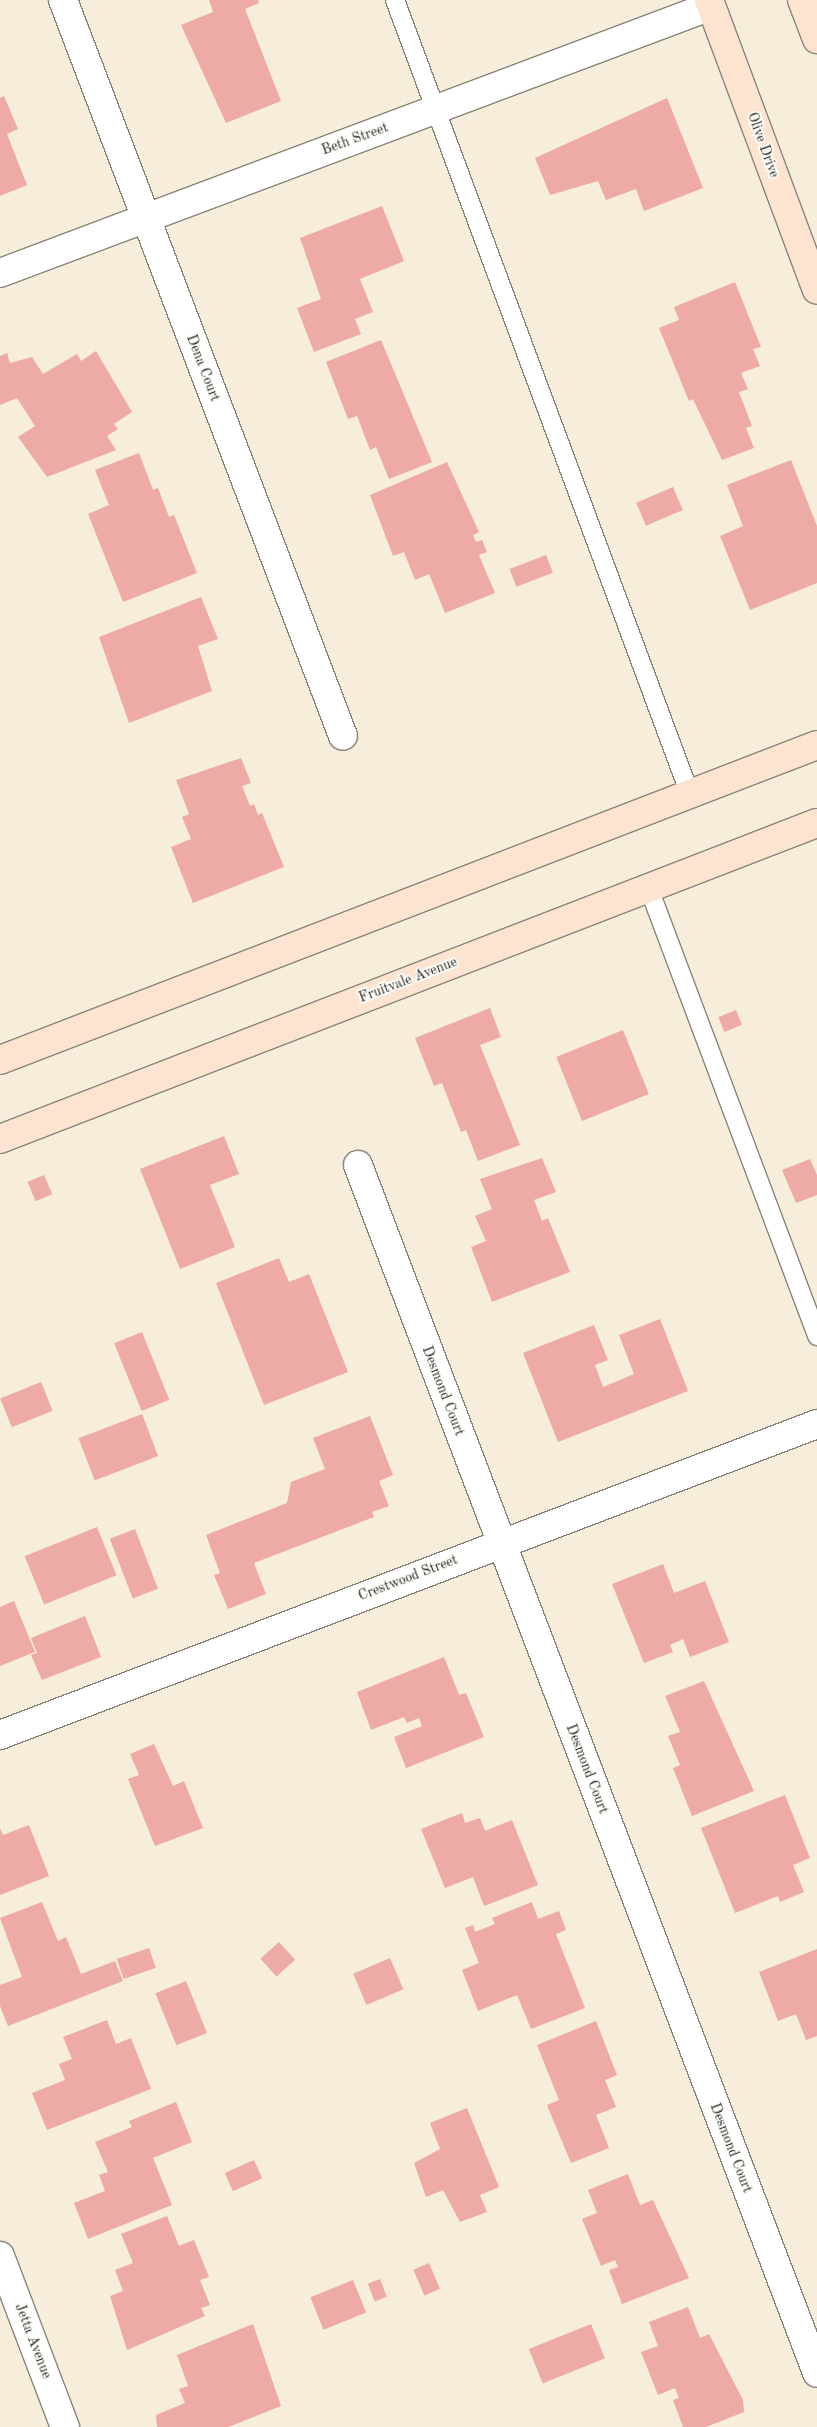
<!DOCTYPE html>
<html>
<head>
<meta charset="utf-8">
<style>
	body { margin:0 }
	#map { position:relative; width:817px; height:2427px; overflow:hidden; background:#f6edda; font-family:"Old Standard TT",serif }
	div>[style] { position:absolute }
	.building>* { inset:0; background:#eeaaa4; transform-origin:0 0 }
	.roads { filter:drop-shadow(1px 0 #89847b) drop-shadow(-1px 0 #89847b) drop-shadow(0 1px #89847b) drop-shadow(0 -1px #89847b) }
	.lane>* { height:18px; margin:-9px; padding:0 9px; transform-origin:9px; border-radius:9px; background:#fff }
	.street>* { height:28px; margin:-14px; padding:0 14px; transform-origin:14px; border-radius:14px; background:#fff }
	.secondary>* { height:28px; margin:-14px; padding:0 14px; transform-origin:14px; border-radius:14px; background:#fde4d1 }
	span { translate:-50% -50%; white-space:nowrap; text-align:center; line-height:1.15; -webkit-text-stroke:4px #fdfcf7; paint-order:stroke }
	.street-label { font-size:14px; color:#1c1c1c }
</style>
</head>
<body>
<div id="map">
	<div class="building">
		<div style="clip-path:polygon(209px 0,258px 0,259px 3px,245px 9px,281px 101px,226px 123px,181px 25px,213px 12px)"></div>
		<div style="clip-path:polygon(4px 96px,18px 129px,7px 134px,27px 185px,0 196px,0 98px)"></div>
		<div style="clip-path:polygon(667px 98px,703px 188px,644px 211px,636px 189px,606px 200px,598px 181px,550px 195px,535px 158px)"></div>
		<div style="clip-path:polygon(382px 206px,404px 261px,360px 279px,373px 312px,355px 319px,361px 334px,314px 352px,297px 308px,321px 299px,300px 238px)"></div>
		<div style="clip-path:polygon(735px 282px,761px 347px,753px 349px,760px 366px,741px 373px,748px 389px,739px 392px,752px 426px,746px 428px,754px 448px,722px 460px,693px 399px,689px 401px,659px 328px,679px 320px,674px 307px)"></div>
		<div style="clip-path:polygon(381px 340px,432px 462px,389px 479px,376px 447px,370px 450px,357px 416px,348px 419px,326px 362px)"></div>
		<div style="clip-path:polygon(96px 351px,132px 412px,114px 424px,118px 429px,107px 436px,116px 450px,47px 477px,18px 437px,35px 426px,17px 398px,0 405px,0 356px,7px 353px,10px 363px,32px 357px,43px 374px,77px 354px,81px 361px)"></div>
		<div style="clip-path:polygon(139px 453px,153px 490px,158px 488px,169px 517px,174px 515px,197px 573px,123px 602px,88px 514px,109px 505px,95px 470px)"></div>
		<div style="clip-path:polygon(791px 460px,817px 526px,817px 583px,750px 610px,720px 536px,743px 526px,727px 485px)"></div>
		<div style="clip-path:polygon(447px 462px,479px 532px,473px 535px,476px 542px,482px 540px,487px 552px,479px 555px,495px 593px,445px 613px,429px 574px,415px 580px,404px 552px,393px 556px,370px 495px)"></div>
		<div style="left:673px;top:487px;width:25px;height:40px;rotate:67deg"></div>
		<div style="left:546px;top:555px;width:19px;height:39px;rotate:69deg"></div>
		<div style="clip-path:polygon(201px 597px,218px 639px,198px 646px,212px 691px,129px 723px,99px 637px)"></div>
		<div style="clip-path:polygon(241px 758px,251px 783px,242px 786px,250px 806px,254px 804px,258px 815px,262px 813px,284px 867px,193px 903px,171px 847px,191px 839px,182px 817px,189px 814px,176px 780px)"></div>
		<div style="clip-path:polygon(490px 1008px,501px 1037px,480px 1045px,520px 1145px,478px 1161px,466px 1130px,461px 1132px,442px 1083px,434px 1086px,415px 1038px)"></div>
		<div style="left:736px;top:1010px;width:16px;height:19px;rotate:68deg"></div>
		<div style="left:623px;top:1030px;width:69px;height:72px;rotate:68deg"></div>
		<div style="clip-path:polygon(224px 1136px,239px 1174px,210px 1185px,235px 1247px,180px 1269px,140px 1169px)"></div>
		<div style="clip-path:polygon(542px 1158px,556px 1192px,534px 1200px,542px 1221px,548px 1218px,570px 1272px,492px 1302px,471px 1247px,486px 1241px,475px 1216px,492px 1209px,480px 1179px)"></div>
		<div style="clip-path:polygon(810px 1159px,817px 1175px,817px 1195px,796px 1203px,782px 1170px)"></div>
		<div style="left:44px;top:1175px;width:21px;height:18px;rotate:67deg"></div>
		<div style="clip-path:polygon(279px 1258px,289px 1282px,309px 1274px,348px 1372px,264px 1405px,216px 1283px)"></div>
		<div style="clip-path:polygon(660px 1319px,688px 1391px,558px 1442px,523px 1353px,594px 1325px,608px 1360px,595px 1365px,603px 1387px,634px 1374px,619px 1335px)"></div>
		<div style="left:142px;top:1332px;width:73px;height:30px;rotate:68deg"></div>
		<div style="left:41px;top:1382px;width:31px;height:44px;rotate:68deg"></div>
		<div style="left:142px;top:1414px;width:45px;height:68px;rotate:69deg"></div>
		<div style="clip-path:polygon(370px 1416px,393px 1475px,379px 1481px,389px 1506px,372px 1512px,374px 1517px,254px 1563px,266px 1594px,228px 1609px,214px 1575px,220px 1573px,206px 1535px,287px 1503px,291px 1482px,325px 1469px,313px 1438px)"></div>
		<div style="left:97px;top:1527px;width:52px;height:78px;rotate:68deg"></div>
		<div style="left:135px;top:1529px;width:64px;height:27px;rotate:69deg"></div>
		<div style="clip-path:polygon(663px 1564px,674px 1593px,705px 1581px,729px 1642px,690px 1657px,683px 1639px,670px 1645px,673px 1652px,644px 1663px,612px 1584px)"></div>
		<div style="clip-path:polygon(14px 1601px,35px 1652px,0 1666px,0 1607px)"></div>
		<div style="clip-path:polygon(85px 1616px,101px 1657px,42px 1680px,31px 1655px,37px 1653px,31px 1638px)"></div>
		<div style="clip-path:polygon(444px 1657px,459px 1695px,466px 1693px,484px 1737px,406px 1768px,394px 1737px,422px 1726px,419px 1718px,407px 1723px,404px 1717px,371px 1730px,357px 1692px)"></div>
		<div style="clip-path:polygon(704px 1681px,754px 1791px,692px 1816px,673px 1768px,680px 1765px,668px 1736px,680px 1732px,665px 1696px)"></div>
		<div style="clip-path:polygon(154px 1744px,173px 1786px,184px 1781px,203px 1828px,155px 1846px,128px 1779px,139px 1775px,130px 1754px)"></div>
		<div style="clip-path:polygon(785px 1795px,810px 1858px,793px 1865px,804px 1892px,780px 1902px,778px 1896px,735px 1913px,701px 1828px)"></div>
		<div style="clip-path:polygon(462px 1813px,465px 1823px,480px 1818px,485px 1831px,512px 1820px,538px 1885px,484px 1906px,473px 1877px,445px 1888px,421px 1829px)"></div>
		<div style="clip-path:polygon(29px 1825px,49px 1876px,0 1895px,0 1828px,3px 1835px)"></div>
		<div style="clip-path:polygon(42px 1902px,58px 1941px,66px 1937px,81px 1974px,115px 1961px,123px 1981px,8px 2026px,0 2006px,0 1985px,22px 1977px,0 1918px)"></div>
		<div style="clip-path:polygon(532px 1902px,538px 1919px,559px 1911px,566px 1930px,556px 1934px,585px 2008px,531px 2029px,517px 1995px,478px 2011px,462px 1970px,479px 1963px,465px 1928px,473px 1925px,475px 1932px,495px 1924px,492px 1918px)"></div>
		<div style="left:279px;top:1942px;width:24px;height:25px;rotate:48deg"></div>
		<div style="left:149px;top:1948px;width:21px;height:34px;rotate:71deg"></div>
		<div style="clip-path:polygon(817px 1949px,817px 2036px,806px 2040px,796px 2014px,778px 2021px,759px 1972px)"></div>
		<div style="left:390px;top:1958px;width:34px;height:40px;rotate:67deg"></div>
		<div style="left:186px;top:1981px;width:56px;height:33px;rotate:68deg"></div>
		<div style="clip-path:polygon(107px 2020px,116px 2044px,131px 2038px,151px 2089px,47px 2130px,32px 2093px,65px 2080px,59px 2064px,72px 2059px,63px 2037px)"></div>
		<div style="clip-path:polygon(596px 2021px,617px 2075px,605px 2080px,616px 2107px,596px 2115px,609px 2148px,571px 2163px,547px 2105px,559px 2100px,537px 2045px)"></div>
		<div style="clip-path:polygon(176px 2102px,192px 2142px,153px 2158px,172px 2205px,88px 2239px,74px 2203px,105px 2191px,99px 2175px,108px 2172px,95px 2142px,132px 2127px,129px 2121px)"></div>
		<div style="clip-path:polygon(467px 2108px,499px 2187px,480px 2195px,487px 2212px,460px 2222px,443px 2190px,426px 2197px,414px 2163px,440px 2149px,430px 2123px)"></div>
		<div style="left:254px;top:2160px;width:20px;height:32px;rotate:66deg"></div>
		<div style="clip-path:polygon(628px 2174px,640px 2205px,653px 2200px,689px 2278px,622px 2304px,609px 2270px,618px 2267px,615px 2260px,601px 2266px,582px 2219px,597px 2213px,588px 2190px)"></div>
		<div style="clip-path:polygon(167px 2216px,179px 2246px,194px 2240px,209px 2277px,200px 2280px,210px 2305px,201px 2308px,205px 2316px,127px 2350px,110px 2296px,123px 2291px,115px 2270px,133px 2263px,121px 2234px)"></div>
		<div style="left:429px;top:2263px;width:28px;height:17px;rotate:67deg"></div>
		<div style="left:380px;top:2279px;width:19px;height:13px;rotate:69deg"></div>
		<div style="left:353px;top:2280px;width:35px;height:46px;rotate:68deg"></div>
		<div style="clip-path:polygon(688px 2307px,700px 2338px,709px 2334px,743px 2400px,744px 2412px,706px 2427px,683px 2427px,673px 2400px,679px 2398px,675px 2388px,658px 2395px,641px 2352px,658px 2346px,649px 2322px)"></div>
		<div style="clip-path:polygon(253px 2324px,281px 2406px,228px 2427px,157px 2427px,156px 2415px,185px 2403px,179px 2389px,188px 2386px,177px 2355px)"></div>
		<div style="left:591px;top:2324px;width:37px;height:67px;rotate:68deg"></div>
	</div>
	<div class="roads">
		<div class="lane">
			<div style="left:395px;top:0;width:845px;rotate:69.63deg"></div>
			<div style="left:648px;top:886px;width:481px;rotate:69.4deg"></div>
		</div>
		<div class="street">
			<div style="left:63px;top:0;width:787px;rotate:69.17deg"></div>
			<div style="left:0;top:273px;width:759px;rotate:-20.58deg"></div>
			<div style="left:358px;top:1165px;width:1292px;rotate:69.19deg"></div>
			<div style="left:0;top:1735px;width:874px;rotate:-20.84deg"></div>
			<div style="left:0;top:2256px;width:183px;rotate:69.2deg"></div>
		</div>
		<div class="secondary">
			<div style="left:709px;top:0;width:309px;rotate:69.6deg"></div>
			<div style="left:802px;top:0;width:42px;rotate:69deg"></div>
			<div style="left:0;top:1060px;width:876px;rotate:-21.08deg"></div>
			<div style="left:0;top:1139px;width:876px;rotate:-21.15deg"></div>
		</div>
	</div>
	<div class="street-label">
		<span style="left:355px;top:139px;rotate:-20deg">Beth Street</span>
		<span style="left:763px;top:145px;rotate:70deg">Olive Drive</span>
		<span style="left:203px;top:368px;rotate:69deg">Dena Court</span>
		<span style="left:408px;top:980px;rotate:-21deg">Fruitvale Avenue</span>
		<span style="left:443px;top:1391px;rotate:69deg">Desmond Court</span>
		<span style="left:408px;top:1578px;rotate:-21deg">Crestwood Street</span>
		<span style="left:587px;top:1769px;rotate:69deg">Desmond Court</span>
		<span style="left:731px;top:2148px;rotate:69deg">Desmond Court</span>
		<span style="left:33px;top:2341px;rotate:69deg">Jetta Avenue</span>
	</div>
</div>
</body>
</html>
